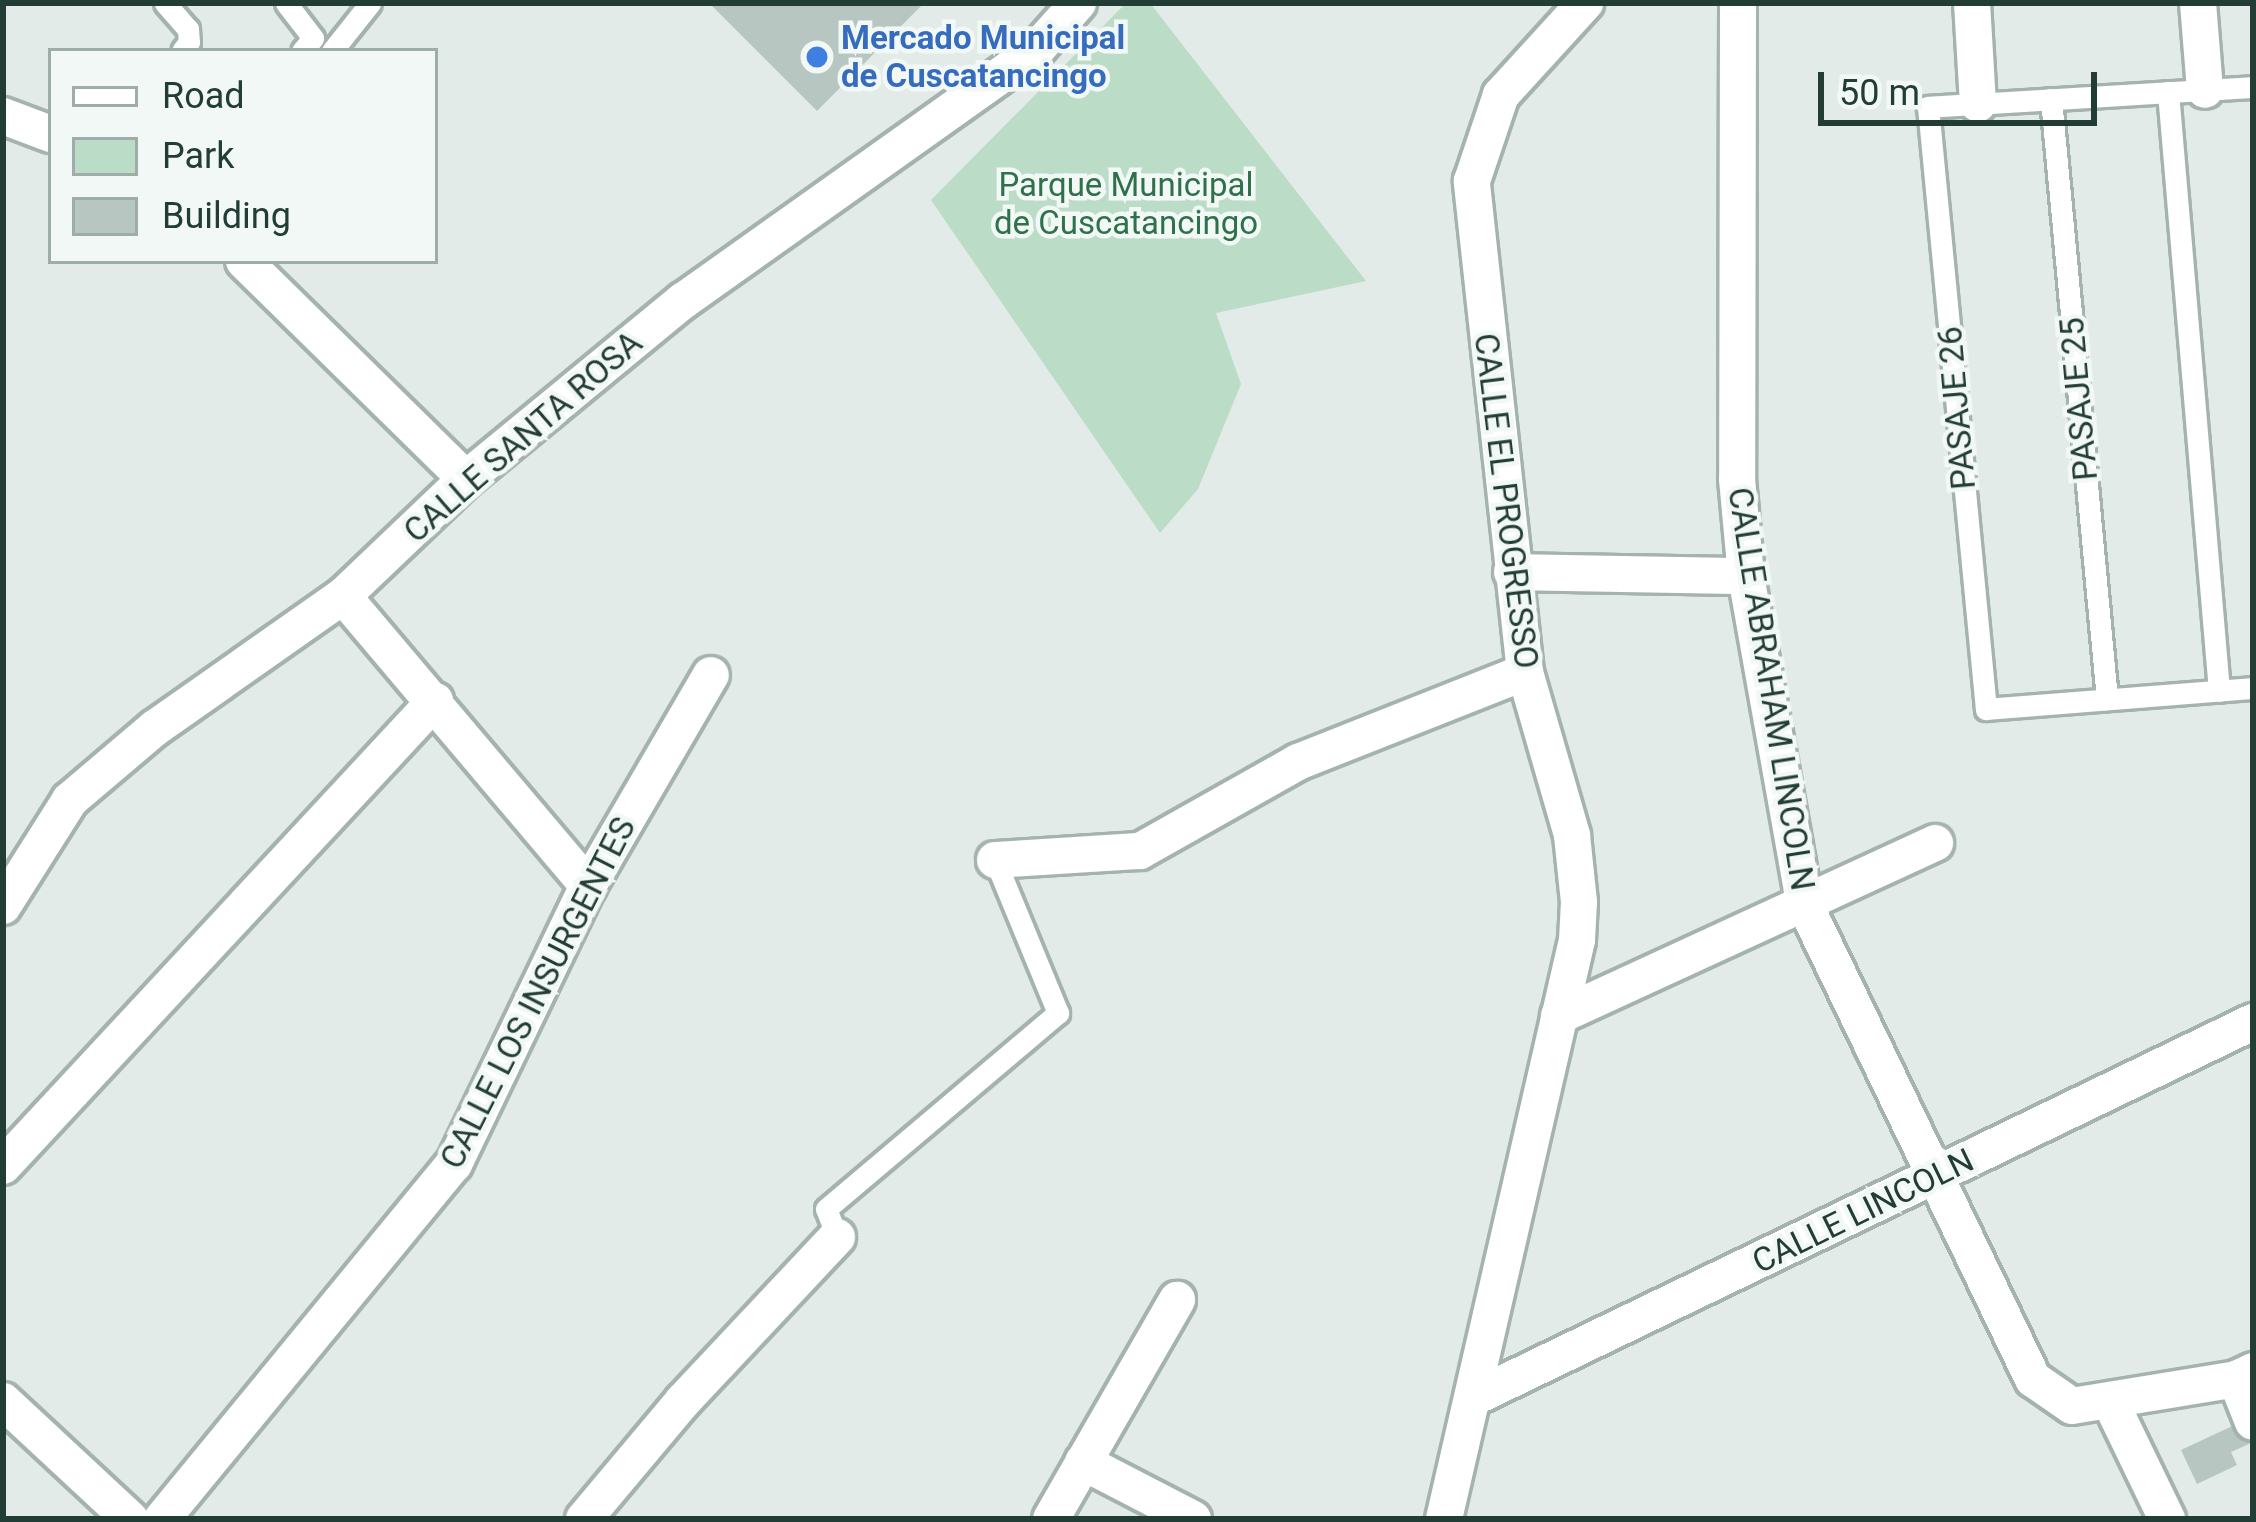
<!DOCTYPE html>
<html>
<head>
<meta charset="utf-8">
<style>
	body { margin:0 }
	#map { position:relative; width:2256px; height:1522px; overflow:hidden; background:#e2ebe8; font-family:Roboto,sans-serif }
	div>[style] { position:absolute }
	.green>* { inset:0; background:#bbdcc6 }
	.building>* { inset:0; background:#b7c6c1 }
	.roads { filter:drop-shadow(3px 0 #a5b3af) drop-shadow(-3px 0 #a5b3af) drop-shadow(0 3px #a5b3af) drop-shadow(0 -3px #a5b3af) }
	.lane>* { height:21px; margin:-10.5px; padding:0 10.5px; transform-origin:10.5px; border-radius:10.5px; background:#fff }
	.street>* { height:36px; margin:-18px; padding:0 18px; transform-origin:18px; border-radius:18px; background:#fff }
	.secondary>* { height:36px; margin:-18px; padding:0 18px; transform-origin:18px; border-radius:18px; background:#fff }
	.dots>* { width:33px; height:33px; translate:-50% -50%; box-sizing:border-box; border:6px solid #f2f8f5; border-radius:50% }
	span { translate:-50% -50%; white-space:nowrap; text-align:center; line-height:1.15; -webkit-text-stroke:9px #f2f8f5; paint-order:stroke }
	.shop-label { font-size:33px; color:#366cbe; font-weight:700 }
	.left { translate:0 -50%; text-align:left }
	.park-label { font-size:33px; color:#2e714b }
	.street-label { font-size:33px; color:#223c36 }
	.frame { position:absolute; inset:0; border:6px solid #223c36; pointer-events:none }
	.legend { position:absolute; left:48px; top:48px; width:390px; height:216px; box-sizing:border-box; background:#f2f8f5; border:3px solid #9fada9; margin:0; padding:15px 21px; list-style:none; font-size:36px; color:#223c36 }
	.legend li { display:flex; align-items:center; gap:24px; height:60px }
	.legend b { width:60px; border:3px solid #9fada9 }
	.scale { position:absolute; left:1818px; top:72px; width:279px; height:54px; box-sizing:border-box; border:6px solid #223c36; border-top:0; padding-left:15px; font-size:36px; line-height:42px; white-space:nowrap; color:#223c36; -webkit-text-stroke:9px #f2f8f5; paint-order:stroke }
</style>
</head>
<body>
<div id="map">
	<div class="green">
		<div style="clip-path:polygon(1126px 3px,1150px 3px,1366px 281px,1216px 313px,1241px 384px,1198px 489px,1160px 533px,931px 200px)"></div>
	</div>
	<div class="building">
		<div style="clip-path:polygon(709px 3px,924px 3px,817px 111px)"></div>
		<div style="clip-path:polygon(2241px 1422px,2251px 1443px,2231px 1452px,2237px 1465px,2197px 1484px,2181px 1450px)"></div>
	</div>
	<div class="roads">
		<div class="lane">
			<div style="left:165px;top:3px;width:35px;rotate:49deg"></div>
			<div style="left:188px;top:29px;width:13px;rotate:86deg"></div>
			<div style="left:189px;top:42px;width:11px;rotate:128deg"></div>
			<div style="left:286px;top:3px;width:44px;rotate:52.4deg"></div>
			<div style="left:313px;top:38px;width:17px;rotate:130deg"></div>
			<div style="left:332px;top:51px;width:61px;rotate:-51.6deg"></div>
			<div style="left:2253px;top:87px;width:326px;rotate:176.5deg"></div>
			<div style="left:1928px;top:107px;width:605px;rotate:84.5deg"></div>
			<div style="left:1986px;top:709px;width:268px;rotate:-4.5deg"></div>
			<div style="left:2168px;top:92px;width:601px;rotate:85.13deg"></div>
			<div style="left:2051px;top:99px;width:603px;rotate:84.67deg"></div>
			<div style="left:837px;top:1237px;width:30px;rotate:-111deg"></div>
			<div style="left:826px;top:1209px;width:304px;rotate:-40.2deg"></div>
			<div style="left:1058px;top:1013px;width:165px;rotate:-112.4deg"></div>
		</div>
		<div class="street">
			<div style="left:1738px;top:3px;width:476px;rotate:90.1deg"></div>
			<div style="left:1737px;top:479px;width:97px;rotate:84.7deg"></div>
			<div style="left:1746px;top:576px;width:332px;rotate:79.9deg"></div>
			<div style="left:1804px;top:903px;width:528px;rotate:64.31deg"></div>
			<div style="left:2033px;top:1379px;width:47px;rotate:34.7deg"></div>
			<div style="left:2072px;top:1406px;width:166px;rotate:-9.3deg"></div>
			<div style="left:2236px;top:1379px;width:19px;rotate:-25deg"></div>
			<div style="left:1972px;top:3px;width:101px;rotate:86.6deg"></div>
			<div style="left:2198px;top:3px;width:87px;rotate:85.4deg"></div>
			<div style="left:1512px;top:572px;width:234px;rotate:1deg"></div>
			<div style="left:343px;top:596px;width:380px;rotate:49.8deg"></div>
			<div style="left:995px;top:860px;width:145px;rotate:-3.6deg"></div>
			<div style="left:1140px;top:851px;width:181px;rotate:-29.4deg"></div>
			<div style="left:1298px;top:762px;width:244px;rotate:-21.6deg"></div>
			<div style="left:3px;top:906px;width:125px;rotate:-57.7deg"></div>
			<div style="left:70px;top:800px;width:111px;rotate:-40.3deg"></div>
			<div style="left:155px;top:728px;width:230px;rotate:-35.1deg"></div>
			<div style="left:343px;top:596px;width:170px;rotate:-43.6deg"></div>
			<div style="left:1559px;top:1016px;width:414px;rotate:-24.7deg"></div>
			<div style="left:3px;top:1166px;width:635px;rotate:-47.11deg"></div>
			<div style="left:2236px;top:1379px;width:46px;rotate:68.4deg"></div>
			<div style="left:1473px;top:1398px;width:866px;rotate:-25.74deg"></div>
			<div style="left:3px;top:1401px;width:173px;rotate:42.9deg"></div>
			<div style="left:2110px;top:1401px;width:131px;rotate:64.2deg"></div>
			<div style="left:1083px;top:1462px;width:124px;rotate:27.4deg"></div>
			<div style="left:162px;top:1519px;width:460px;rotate:-50.6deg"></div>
			<div style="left:454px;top:1164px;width:309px;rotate:-64.3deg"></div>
			<div style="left:588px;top:886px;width:244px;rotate:-59.8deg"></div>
			<div style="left:584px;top:1519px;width:154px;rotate:-50deg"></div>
			<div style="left:683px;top:1401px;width:225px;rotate:-46.8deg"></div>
			<div style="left:1051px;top:1519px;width:253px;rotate:-60.1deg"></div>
			<div style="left:1444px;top:1519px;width:594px;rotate:-77.06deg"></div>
			<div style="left:1577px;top:940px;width:38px;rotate:-87deg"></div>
			<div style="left:1579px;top:902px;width:67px;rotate:-96deg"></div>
			<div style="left:1572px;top:835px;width:170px;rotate:-106.1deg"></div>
			<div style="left:1525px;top:672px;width:494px;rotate:-96.2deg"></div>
			<div style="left:1472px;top:181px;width:91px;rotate:-71.4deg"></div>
			<div style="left:1501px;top:95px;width:125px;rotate:-47.6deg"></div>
		</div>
		<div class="secondary">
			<div style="left:3px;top:116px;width:51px;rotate:20.6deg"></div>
			<div style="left:244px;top:261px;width:311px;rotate:44.5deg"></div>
			<div style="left:466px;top:479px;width:281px;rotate:-39.4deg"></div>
			<div style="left:683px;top:301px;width:433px;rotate:-35.4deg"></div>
			<div style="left:1036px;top:50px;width:63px;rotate:-48.2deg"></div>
		</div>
	</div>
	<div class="dots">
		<div style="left:817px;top:57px;background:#3f7fe0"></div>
	</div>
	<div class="shop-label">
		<span class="left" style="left:841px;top:57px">Mercado Municipal<br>de Cuscatancingo</span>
	</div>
	<div class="park-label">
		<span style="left:1126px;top:204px">Parque Municipal<br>de Cuscatancingo</span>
	</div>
	<div class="street-label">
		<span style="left:2079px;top:399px;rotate:-95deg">PASAJE 25</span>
		<span style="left:1957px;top:408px;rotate:-95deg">PASAJE 26</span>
		<span style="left:523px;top:437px;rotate:-41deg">CALLE SANTA ROSA</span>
		<span style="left:1506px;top:501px;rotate:83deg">CALLE EL PROGRESSO</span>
		<span style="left:1771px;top:689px;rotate:81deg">CALLE ABRAHAM LINCOLN</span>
		<span style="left:538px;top:993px;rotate:-63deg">CALLE LOS INSURGENTES</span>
		<span style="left:1863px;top:1211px;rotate:-26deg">CALLE LINCOLN</span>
	</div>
	<div class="frame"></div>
	<ul class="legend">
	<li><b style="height:15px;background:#fff"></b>Road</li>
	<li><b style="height:33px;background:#bbdcc6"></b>Park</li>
	<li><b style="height:33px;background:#b7c6c1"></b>Building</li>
	</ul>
	<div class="scale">50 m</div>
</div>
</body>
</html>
